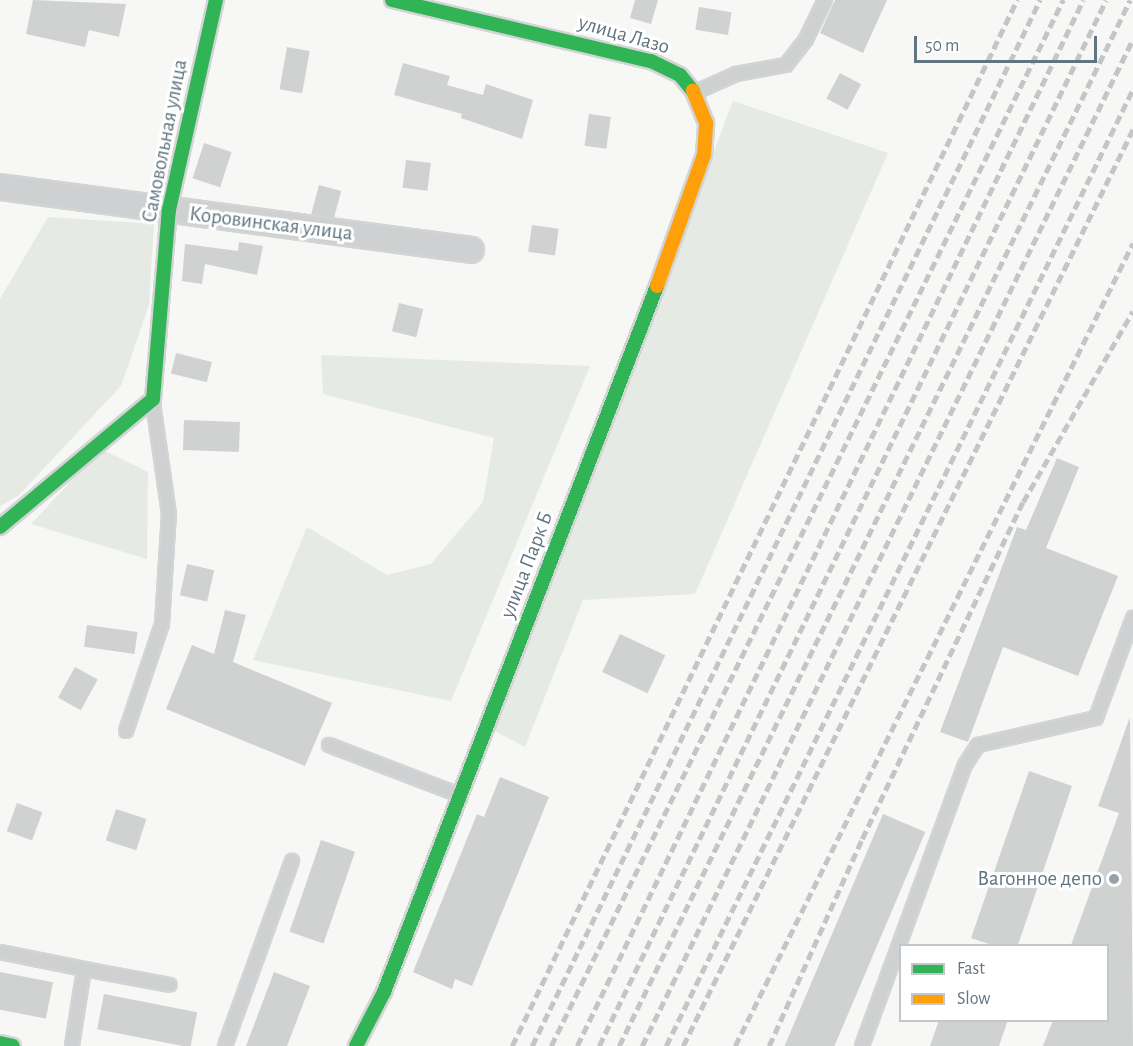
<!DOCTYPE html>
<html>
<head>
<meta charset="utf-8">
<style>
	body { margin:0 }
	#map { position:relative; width:1133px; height:1046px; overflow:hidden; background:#f7f7f6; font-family:"Alegreya Sans",sans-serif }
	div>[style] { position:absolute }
	.green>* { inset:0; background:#e6eae4 }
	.building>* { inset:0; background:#d0d2d2; transform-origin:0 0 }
	.roads { filter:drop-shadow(2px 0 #d3d5d5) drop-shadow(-2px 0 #d3d5d5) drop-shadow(0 2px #d3d5d5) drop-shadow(0 -2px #d3d5d5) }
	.lane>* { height:12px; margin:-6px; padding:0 6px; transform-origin:6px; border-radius:6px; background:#ced0d1 }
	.street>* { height:24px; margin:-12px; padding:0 12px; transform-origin:12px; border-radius:12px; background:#ced0d1 }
	.fast>* { height:14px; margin:-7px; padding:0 7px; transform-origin:7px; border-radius:7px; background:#30b455 }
	.slow>* { height:14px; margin:-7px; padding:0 7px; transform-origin:7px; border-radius:7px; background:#ff9f0a }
	.rail>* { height:4.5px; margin-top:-2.25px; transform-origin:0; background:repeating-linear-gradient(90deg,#c3c6c6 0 9px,transparent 0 13.5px) }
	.dots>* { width:16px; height:16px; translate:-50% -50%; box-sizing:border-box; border:3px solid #fff; border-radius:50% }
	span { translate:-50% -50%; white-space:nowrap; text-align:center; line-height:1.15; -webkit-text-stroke:6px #fff; paint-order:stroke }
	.street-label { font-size:21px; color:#617581 }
	.poi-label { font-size:21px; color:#617581 }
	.right { translate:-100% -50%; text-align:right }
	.legend { position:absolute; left:899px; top:944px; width:210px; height:78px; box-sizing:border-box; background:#fff; border:2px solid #c0c8cd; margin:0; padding:8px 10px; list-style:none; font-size:18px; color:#617581 }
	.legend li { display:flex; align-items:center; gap:12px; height:30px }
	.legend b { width:30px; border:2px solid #c0c8cd }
	.scale { position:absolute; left:914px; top:36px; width:183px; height:27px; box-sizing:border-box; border:3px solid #617581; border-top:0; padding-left:8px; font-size:18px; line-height:21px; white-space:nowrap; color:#617581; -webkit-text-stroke:4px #fff; paint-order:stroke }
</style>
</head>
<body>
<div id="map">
	<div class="green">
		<div style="clip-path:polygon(733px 101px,888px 153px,695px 594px,583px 600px,525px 747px,493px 730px)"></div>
		<div style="clip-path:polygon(48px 217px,154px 224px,149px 305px,121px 386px,18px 496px,0 506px,0 299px)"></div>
		<div style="clip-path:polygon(321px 355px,590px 366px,451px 701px,253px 660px,307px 527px,387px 575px,431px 564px,483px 502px,494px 438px,323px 394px)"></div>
		<div style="clip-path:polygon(101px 449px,148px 472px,147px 559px,31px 524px)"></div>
	</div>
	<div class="building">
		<div style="clip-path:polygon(33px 0,126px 4px,119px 37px,89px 30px,85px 47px,26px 34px)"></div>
		<div style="clip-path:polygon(635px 0,658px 0,651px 24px,630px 18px)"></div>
		<div style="clip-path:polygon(835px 0,887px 0,863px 53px,820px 33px)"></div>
		<div style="left:699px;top:7px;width:33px;height:23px;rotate:9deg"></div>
		<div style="left:287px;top:47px;width:23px;height:43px;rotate:10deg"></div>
		<div style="clip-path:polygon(403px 63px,450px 76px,447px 85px,483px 95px,486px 84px,533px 100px,522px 139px,461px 118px,462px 114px,394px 95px)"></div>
		<div style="left:840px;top:73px;width:24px;height:29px;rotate:28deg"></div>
		<div style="left:589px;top:114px;width:22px;height:32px;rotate:8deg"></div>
		<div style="left:204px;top:143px;width:29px;height:37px;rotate:18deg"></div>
		<div style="left:406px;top:160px;width:25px;height:28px;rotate:7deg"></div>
		<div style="left:319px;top:185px;width:23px;height:30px;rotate:15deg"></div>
		<div style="left:532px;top:225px;width:27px;height:27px;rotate:8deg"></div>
		<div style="clip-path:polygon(239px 242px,263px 246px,257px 275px,205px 264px,202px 284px,182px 281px,185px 244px,238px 251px)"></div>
		<div style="left:399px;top:303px;width:25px;height:29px;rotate:14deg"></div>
		<div style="left:176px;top:353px;width:37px;height:21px;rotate:14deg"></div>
		<div style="left:184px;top:420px;width:56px;height:30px;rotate:2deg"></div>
		<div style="clip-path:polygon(1057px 458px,1079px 467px,1046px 548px,1118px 576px,1078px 676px,1003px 647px,968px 742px,940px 732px,1017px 527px,1026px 530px)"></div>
		<div style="left:187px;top:564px;width:28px;height:32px;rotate:13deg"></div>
		<div style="clip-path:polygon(225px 610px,246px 615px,233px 662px,332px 703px,305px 766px,166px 709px,192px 645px,214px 654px)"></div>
		<div style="left:87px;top:625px;width:51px;height:22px;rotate:8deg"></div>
		<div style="left:620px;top:634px;width:50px;height:42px;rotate:25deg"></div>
		<div style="left:75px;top:667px;width:26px;height:35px;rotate:29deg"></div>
		<div style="clip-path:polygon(1130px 717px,1133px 1046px,1043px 1046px,1053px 1020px,1107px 1020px,1107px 945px,1071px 945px,1119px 813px,1098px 806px)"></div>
		<div style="clip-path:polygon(1029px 771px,1072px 786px,1018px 945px,992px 945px,971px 938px)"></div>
		<div style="clip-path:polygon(500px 777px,549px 797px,472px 986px,455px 979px,452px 989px,413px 972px,477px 814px,484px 817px)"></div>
		<div style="left:17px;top:803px;width:27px;height:30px;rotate:20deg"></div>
		<div style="left:116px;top:809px;width:32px;height:33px;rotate:18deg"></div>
		<div style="left:883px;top:814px;width:46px;height:252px;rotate:23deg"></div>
		<div style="left:321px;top:840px;width:36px;height:97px;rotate:19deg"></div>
		<div style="left:0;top:972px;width:54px;height:37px;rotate:11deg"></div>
		<div style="clip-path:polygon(274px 972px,310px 986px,287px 1046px,246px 1046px)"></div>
		<div style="left:104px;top:994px;width:95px;height:36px;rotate:11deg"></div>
		<div style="clip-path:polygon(939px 1020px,1008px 1020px,999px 1046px,930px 1046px)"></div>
	</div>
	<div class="roads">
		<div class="lane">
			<div style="left:696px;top:92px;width:44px;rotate:-24.2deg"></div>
			<div style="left:736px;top:74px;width:51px;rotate:-10.2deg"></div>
			<div style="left:786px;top:65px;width:33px;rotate:-52deg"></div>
			<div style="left:806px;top:39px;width:43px;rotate:-64deg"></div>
			<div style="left:126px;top:731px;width:113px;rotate:-71.4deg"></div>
			<div style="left:162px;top:624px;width:110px;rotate:-86.4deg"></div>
			<div style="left:169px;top:514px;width:112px;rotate:-98.2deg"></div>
			<div style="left:329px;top:745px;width:139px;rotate:21deg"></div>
			<div style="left:0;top:952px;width:86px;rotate:11.4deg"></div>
			<div style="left:84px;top:969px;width:78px;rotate:98.9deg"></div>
			<div style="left:84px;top:969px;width:87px;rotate:10.5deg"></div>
			<div style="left:225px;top:1046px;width:197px;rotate:-70.1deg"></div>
			<div style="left:862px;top:1046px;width:299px;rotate:-69.9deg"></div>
			<div style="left:965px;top:765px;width:24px;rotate:-57deg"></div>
			<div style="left:978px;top:745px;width:121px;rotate:-12.9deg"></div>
			<div style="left:1096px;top:718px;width:107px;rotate:-69.7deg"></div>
		</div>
		<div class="street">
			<div style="left:0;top:187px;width:475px;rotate:7.6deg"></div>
		</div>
		<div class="fast">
			<div style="left:392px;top:0;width:266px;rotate:13.3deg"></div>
			<div style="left:651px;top:61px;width:32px;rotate:26deg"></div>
			<div style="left:680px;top:75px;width:21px;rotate:51deg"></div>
			<div style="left:0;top:527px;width:199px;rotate:-39.9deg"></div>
			<div style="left:153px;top:399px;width:190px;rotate:-85.2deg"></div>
			<div style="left:169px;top:210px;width:215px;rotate:-77.4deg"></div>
			<div style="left:0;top:1043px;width:13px;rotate:13deg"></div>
			<div style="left:356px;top:1046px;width:61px;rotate:-62.6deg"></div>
			<div style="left:384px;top:992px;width:757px;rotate:-68.86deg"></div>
		</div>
		<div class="slow">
			<div style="left:657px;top:286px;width:139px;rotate:-70.3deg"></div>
			<div style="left:704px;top:155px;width:32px;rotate:-86deg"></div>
			<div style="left:706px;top:123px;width:35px;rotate:-112deg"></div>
		</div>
	</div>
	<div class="rail">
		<div style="left:512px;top:1046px;width:1162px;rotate:-64.23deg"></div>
		<div style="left:532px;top:1046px;width:1163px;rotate:-64.1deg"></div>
		<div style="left:551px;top:1046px;width:1165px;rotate:-63.92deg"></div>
		<div style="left:577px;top:1046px;width:1162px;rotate:-64.18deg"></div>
		<div style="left:599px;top:1046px;width:1162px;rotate:-64.14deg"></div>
		<div style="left:619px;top:1046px;width:1164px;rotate:-63.96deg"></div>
		<div style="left:642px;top:1046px;width:1120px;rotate:-64.01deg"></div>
		<div style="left:666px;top:1046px;width:1065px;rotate:-63.99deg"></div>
		<div style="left:683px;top:1046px;width:1021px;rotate:-63.86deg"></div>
		<div style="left:735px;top:1046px;width:896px;rotate:-63.64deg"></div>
		<div style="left:769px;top:1046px;width:227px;rotate:-65.8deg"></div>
		<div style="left:862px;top:839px;width:373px;rotate:-64.5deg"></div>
		<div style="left:1023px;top:502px;width:220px;rotate:-60.1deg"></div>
	</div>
	<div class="dots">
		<div style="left:1114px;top:879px;background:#96a2aa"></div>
	</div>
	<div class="street-label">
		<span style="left:624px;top:35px;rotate:16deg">улица Лазо</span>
		<span style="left:165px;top:141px;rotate:-79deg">Самовольная улица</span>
		<span style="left:271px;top:224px;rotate:7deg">Коровинская улица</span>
		<span style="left:527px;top:565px;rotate:-69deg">улица Парк Б</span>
	</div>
	<div class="poi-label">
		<span class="right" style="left:1102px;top:879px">Вагонное депо</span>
	</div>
	<ul class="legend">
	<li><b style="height:8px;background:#30b455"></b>Fast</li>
	<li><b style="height:8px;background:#ff9f0a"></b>Slow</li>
	</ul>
	<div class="scale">50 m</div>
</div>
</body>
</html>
